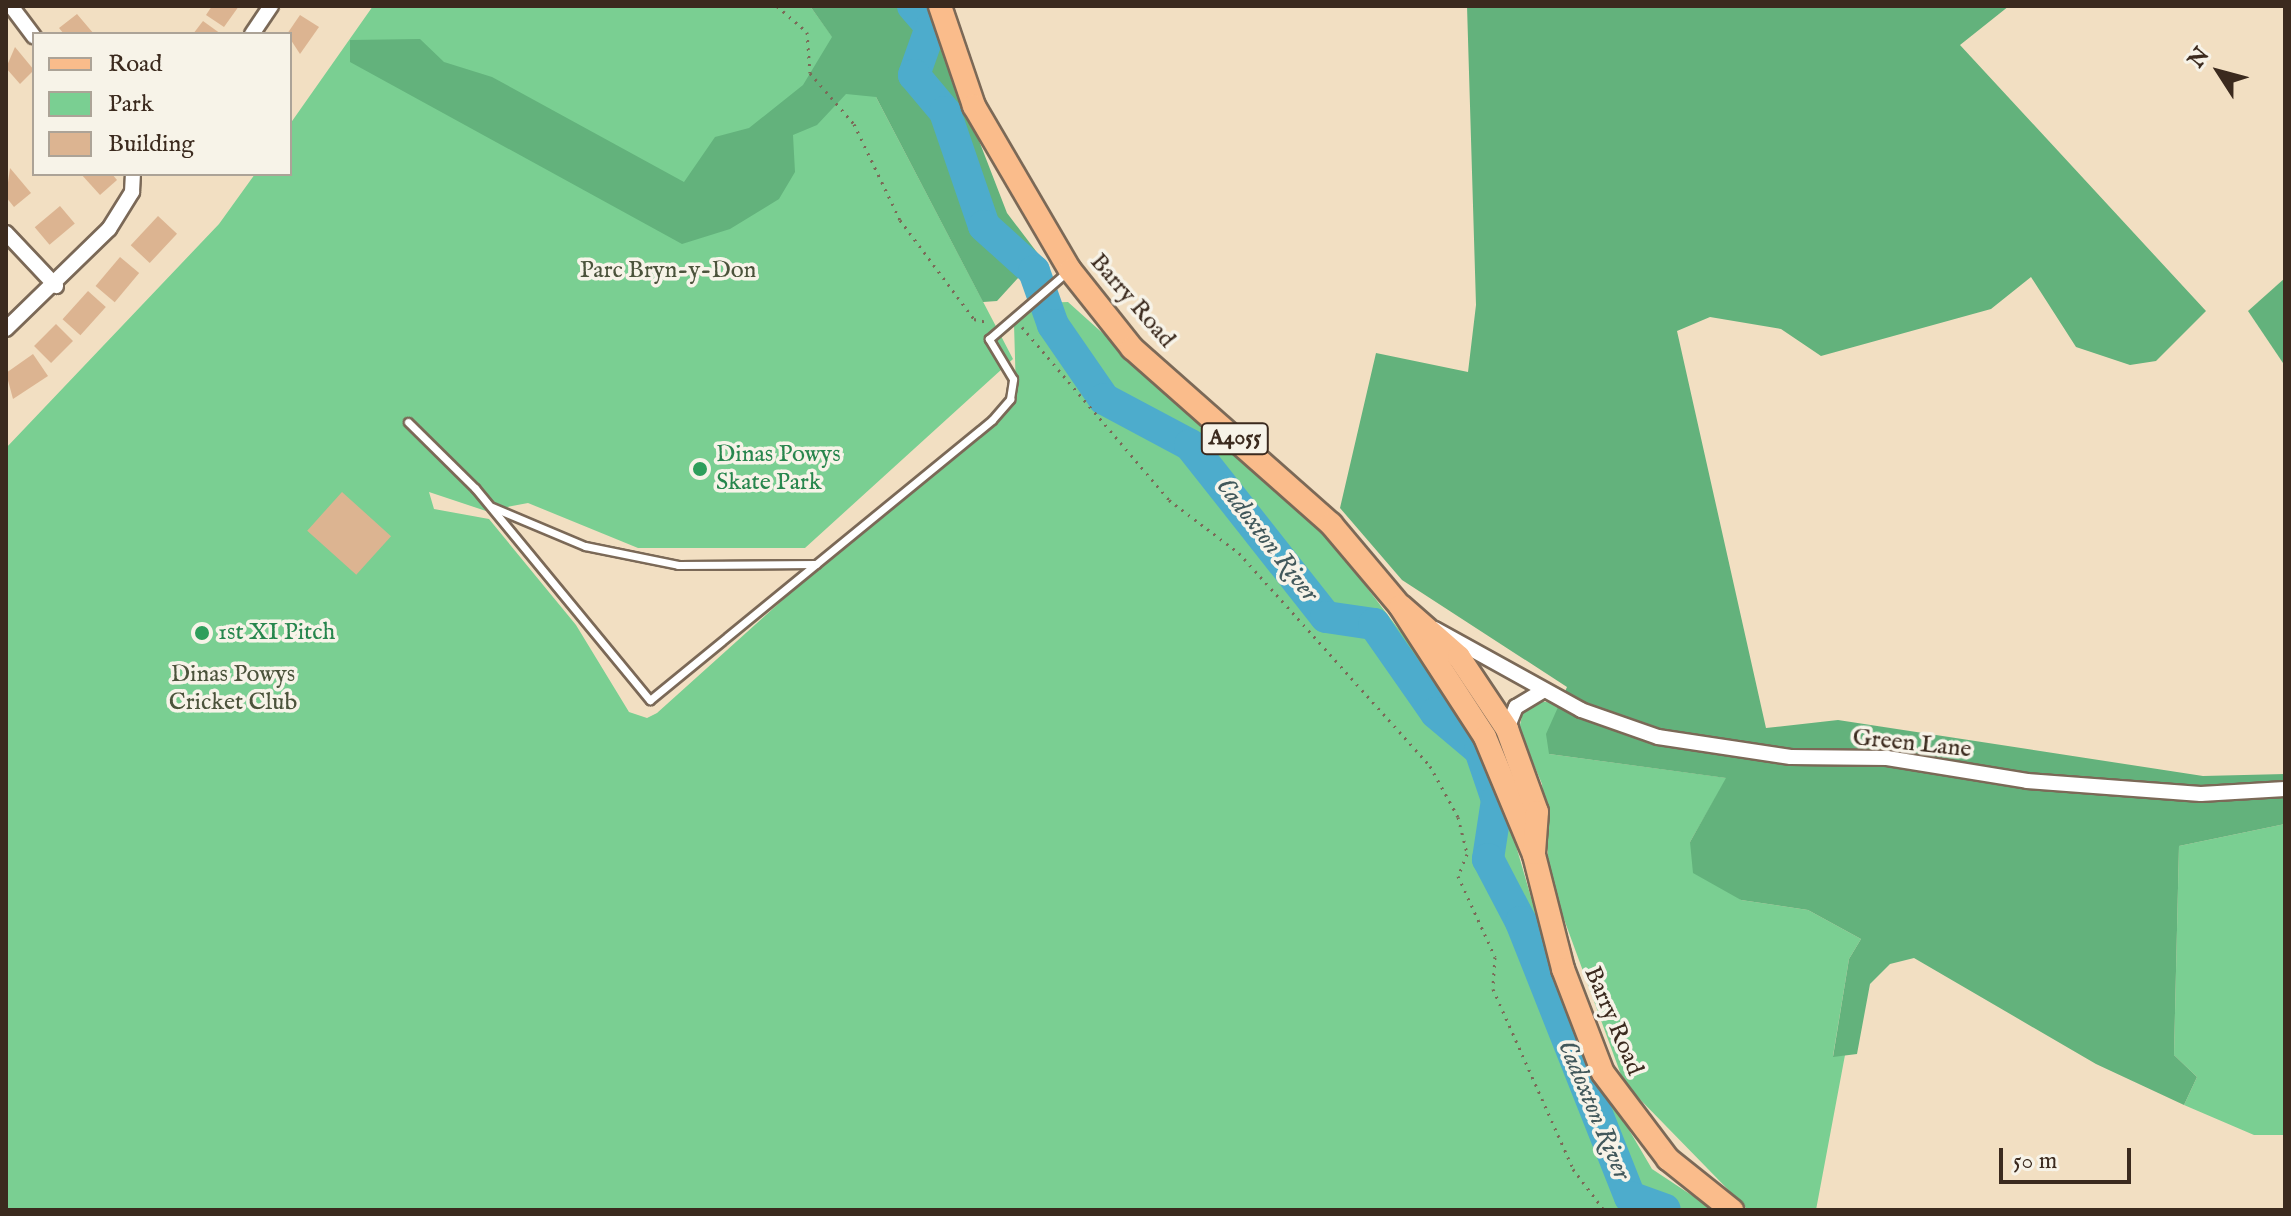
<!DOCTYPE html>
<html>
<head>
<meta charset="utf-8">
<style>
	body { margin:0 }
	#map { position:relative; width:2291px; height:1216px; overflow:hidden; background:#f2dfc2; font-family:"IM FELL English",serif }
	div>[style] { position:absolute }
	.green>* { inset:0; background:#7acf92 }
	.forest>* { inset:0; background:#63b27c }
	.river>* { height:32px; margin:-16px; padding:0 16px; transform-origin:16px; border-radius:16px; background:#4daccc }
	.building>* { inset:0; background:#dcb491; transform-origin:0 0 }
	.path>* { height:3px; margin-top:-1.5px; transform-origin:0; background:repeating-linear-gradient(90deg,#7b6957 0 2px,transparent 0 8px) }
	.roads { filter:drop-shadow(2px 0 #7b6957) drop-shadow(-2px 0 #7b6957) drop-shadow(0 2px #7b6957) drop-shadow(0 -2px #7b6957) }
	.lane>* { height:7px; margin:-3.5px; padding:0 3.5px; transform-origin:3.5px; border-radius:3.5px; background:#fff }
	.street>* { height:14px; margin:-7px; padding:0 7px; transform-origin:7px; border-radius:7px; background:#fff }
	.primary>* { height:22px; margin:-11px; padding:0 11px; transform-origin:11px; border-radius:11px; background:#fabc8b }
	.dots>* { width:22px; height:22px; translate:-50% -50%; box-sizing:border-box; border:4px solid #f7f3e8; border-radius:50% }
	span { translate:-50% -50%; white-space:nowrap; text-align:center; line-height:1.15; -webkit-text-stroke:7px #f7f3e8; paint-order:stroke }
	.shield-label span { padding:2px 6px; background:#f7f3e8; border:2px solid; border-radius:6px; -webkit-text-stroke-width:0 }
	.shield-label { font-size:22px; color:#3b2a1e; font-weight:700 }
	.park-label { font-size:24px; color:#4b533b }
	.street-label { font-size:24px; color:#3b2a1e }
	.leisure-label { font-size:24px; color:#27864d }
	.left { translate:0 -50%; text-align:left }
	.water-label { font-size:26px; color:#41585b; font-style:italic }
	.frame { position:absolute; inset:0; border:8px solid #3b2a1e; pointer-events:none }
	.legend { position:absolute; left:32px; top:32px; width:260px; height:144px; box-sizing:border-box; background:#f7f3e8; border:2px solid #aca397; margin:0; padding:10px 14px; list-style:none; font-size:24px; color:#3b2a1e }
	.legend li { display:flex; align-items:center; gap:16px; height:40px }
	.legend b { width:40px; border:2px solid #aca397 }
	.north { position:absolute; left:2179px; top:32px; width:80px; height:80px; -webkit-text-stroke:6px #f7f3e8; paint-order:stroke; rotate:306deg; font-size:22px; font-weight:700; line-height:32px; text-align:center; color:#3b2a1e }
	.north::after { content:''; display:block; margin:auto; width:28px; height:36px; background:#3b2a1e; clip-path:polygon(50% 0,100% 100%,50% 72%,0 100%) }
	.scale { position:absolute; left:1999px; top:1148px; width:132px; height:36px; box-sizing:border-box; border:4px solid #3b2a1e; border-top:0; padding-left:10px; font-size:24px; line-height:28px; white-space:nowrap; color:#3b2a1e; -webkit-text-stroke:6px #f7f3e8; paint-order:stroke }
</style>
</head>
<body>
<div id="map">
	<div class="green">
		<div style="clip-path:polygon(373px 6px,810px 6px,876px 97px,1013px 359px,805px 548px,638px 548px,528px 503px,486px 511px,429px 492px,434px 509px,489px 519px,576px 625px,629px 712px,647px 718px,657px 713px,845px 544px,994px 424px,1016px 392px,1014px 324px,1039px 303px,1068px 302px,1326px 534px,1458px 707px,1493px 767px,1561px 1000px,1598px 1077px,1652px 1169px,1714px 1210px,6px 1210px,6px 448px,219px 224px,255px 174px,290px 174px,290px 124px)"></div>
		<div style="clip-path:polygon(1539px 701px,1560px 704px,1549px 754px,1727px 778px,1690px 842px,1741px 900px,1808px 910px,1861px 939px,1849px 959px,1833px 1056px,1845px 1055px,1816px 1210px,1748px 1210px,1624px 1083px,1550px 881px,1542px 784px,1519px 729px,1523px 712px)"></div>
		<div style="clip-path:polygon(2285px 824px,2285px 1135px,2254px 1135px,2184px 1105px,2197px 1077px,2174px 1055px,2179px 846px)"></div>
	</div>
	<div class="forest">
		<div style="clip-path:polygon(810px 6px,927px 6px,1007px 213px,1039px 255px,997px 301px,983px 302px,876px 97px,846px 94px,817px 125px,793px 135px,795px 172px,779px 199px,730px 229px,682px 244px,350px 62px,350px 40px,420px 39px,444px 62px,492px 77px,684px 182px,715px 137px,749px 128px,803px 85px,832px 37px)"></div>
		<div style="clip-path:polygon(1467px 6px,2009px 6px,1960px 45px,2206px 311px,2156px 361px,2130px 365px,2076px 347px,2031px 277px,1991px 309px,1821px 356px,1781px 329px,1710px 317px,1677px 331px,1766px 728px,1838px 720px,2203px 776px,2285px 774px,2285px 824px,2179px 846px,2174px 1055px,2197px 1077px,2184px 1105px,2096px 1064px,1914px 958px,1890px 964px,1870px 984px,1857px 1054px,1833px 1057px,1849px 959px,1861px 939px,1808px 910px,1741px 900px,1693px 873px,1690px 842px,1726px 778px,1549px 754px,1546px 734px,1567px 687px,1402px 580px,1340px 508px,1376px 353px,1468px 372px,1476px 305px)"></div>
		<div style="clip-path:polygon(2285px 278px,2285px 366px,2248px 311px)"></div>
	</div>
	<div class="river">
		<div style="left:913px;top:6px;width:28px;rotate:49deg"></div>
		<div style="left:931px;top:27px;width:51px;rotate:109.5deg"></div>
		<div style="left:914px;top:75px;width:48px;rotate:50deg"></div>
		<div style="left:945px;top:112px;width:120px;rotate:71.1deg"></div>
		<div style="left:984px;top:226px;width:67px;rotate:42deg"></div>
		<div style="left:1034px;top:271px;width:57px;rotate:70.6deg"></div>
		<div style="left:1053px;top:325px;width:90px;rotate:55.4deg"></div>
		<div style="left:1104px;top:399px;width:98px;rotate:28.1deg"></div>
		<div style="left:1190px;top:445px;width:219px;rotate:51.7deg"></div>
		<div style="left:1326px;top:617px;width:49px;rotate:8.3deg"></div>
		<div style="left:1374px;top:624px;width:108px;rotate:55.1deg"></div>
		<div style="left:1436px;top:713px;width:57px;rotate:40.1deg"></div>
		<div style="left:1480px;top:750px;width:53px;rotate:71.2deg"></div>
		<div style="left:1497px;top:800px;width:60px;rotate:98.7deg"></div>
		<div style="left:1488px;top:859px;width:71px;rotate:62.4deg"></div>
		<div style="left:1521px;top:922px;width:296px;rotate:68.4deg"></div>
		<div style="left:1630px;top:1197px;width:37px;rotate:20deg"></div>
	</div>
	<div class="building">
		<div style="clip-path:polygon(212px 6px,239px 6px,224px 27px,206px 15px)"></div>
		<div style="clip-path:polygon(77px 14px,88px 27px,94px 34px,64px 34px,59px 28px)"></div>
		<div style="clip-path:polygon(300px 15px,319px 27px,300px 54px,287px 34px)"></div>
		<div style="clip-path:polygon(203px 21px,221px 34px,193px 34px)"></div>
		<div style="clip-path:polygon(15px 47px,34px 70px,20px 84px,6px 68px)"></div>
		<div style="clip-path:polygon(10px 168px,31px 193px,14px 207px,6px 197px)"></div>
		<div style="clip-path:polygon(81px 174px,112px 174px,117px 180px,100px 195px)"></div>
		<div style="left:60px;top:206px;width:23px;height:33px;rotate:50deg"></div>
		<div style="left:158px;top:216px;width:26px;height:40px;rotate:43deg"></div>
		<div style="left:120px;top:257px;width:25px;height:38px;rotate:40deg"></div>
		<div style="left:88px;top:291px;width:24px;height:38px;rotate:42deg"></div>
		<div style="left:56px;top:324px;width:24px;height:31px;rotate:45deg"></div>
		<div style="clip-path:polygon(33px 354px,48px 376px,13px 399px,6px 373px)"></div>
		<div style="left:342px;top:492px;width:66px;height:52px;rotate:42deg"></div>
	</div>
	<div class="path">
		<div style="left:777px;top:6px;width:40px;rotate:41deg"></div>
		<div style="left:807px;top:32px;width:41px;rotate:85.8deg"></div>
		<div style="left:810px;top:73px;width:67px;rotate:49.2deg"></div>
		<div style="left:854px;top:124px;width:106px;rotate:64.4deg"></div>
		<div style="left:900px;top:220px;width:124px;rotate:53.2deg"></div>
		<div style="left:974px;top:319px;width:13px;rotate:13deg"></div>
		<div style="left:1022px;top:327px;width:227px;rotate:49.6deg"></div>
		<div style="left:1169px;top:500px;width:88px;rotate:37.1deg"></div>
		<div style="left:1239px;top:553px;width:286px;rotate:48.1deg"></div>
		<div style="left:1430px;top:766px;width:58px;rotate:61.2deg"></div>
		<div style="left:1458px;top:817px;width:38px;rotate:76deg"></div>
		<div style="left:1467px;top:854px;width:24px;rotate:112deg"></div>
		<div style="left:1458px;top:876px;width:89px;rotate:65.4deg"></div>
		<div style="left:1495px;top:957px;width:32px;rotate:94deg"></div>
		<div style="left:1493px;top:989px;width:197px;rotate:66deg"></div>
		<div style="left:1573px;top:1169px;width:51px;rotate:52.9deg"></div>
	</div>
	<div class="roads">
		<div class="lane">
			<div style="left:408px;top:422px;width:94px;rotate:44.6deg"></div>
			<div style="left:475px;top:488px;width:275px;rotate:50.5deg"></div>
			<div style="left:650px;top:700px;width:442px;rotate:-39.3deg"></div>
			<div style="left:992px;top:420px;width:28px;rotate:-49deg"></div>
			<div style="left:1010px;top:399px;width:20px;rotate:-81deg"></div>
			<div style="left:1013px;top:379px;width:47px;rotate:-121deg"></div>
			<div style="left:989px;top:339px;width:104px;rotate:-40.7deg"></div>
			<div style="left:492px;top:507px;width:101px;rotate:22.8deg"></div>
			<div style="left:585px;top:546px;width:95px;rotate:11.5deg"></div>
			<div style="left:678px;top:565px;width:138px;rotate:-0.4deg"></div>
		</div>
		<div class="street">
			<div style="left:11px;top:6px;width:38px;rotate:53deg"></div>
			<div style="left:252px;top:34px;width:34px;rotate:-56deg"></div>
			<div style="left:6px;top:233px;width:73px;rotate:46.7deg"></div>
			<div style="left:6px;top:329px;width:144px;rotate:-44.2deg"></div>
			<div style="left:109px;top:229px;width:44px;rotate:-58.1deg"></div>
			<div style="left:132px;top:192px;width:18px;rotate:-87deg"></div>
			<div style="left:1435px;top:629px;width:167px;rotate:29deg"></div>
			<div style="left:1581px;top:710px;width:82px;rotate:19.3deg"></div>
			<div style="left:1658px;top:737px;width:134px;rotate:8.6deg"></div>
			<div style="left:1791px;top:757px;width:96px;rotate:0.6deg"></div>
			<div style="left:1887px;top:758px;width:142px;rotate:9.3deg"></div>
			<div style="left:2027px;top:781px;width:174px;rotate:4.3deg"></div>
			<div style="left:2201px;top:794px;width:84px;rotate:-3.4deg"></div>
			<div style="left:1507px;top:729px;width:24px;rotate:-68deg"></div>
			<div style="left:1516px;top:707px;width:31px;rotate:-31deg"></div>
		</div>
		<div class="primary">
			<div style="left:940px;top:6px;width:106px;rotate:71.2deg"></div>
			<div style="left:974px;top:106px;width:190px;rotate:59.7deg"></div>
			<div style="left:1070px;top:270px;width:100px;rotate:51.5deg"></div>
			<div style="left:1132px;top:348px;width:266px;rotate:41.5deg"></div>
			<div style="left:1331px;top:524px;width:107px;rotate:49.9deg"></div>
			<div style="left:1400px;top:606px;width:156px;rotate:57deg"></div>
			<div style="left:1485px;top:737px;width:128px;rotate:67.4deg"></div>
			<div style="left:1534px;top:855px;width:118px;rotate:75.7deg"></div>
			<div style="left:1563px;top:969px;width:111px;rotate:69deg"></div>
			<div style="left:1603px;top:1073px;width:108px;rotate:52.9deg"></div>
			<div style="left:1668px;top:1159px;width:82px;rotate:38.6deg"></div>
			<div style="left:1401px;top:606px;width:77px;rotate:41.3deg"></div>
			<div style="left:1459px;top:657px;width:87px;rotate:56.3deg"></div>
			<div style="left:1507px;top:729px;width:88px;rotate:70.1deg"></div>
			<div style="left:1537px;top:812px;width:41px;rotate:94.2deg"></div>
		</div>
	</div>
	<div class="dots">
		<div style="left:700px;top:469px;background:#2e9e5b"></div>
		<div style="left:202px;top:633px;background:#2e9e5b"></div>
	</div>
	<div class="shield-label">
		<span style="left:1235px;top:439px">A4055</span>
	</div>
	<div class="park-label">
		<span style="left:668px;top:271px">Parc Bryn-y-Don</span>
		<span style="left:233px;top:689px">Dinas Powys<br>Cricket Club</span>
	</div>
	<div class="street-label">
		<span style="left:1132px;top:301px;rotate:49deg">Barry Road</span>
		<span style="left:1912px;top:744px;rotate:6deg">Green Lane</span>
		<span style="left:1613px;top:1021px;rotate:67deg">Barry Road</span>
	</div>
	<div class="leisure-label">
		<span class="left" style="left:716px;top:469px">Dinas Powys<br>Skate Park</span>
		<span class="left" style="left:218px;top:633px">1st XI Pitch</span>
	</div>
	<div class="water-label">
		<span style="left:1267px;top:540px;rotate:52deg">Cadoxton River</span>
		<span style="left:1594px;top:1110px;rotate:67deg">Cadoxton River</span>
	</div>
	<div class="frame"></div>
	<ul class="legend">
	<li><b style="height:10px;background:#fabc8b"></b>Road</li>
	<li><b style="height:22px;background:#7acf92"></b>Park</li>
	<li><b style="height:22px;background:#dcb491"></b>Building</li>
	</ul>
	<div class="north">N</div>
	<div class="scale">50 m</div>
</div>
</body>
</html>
